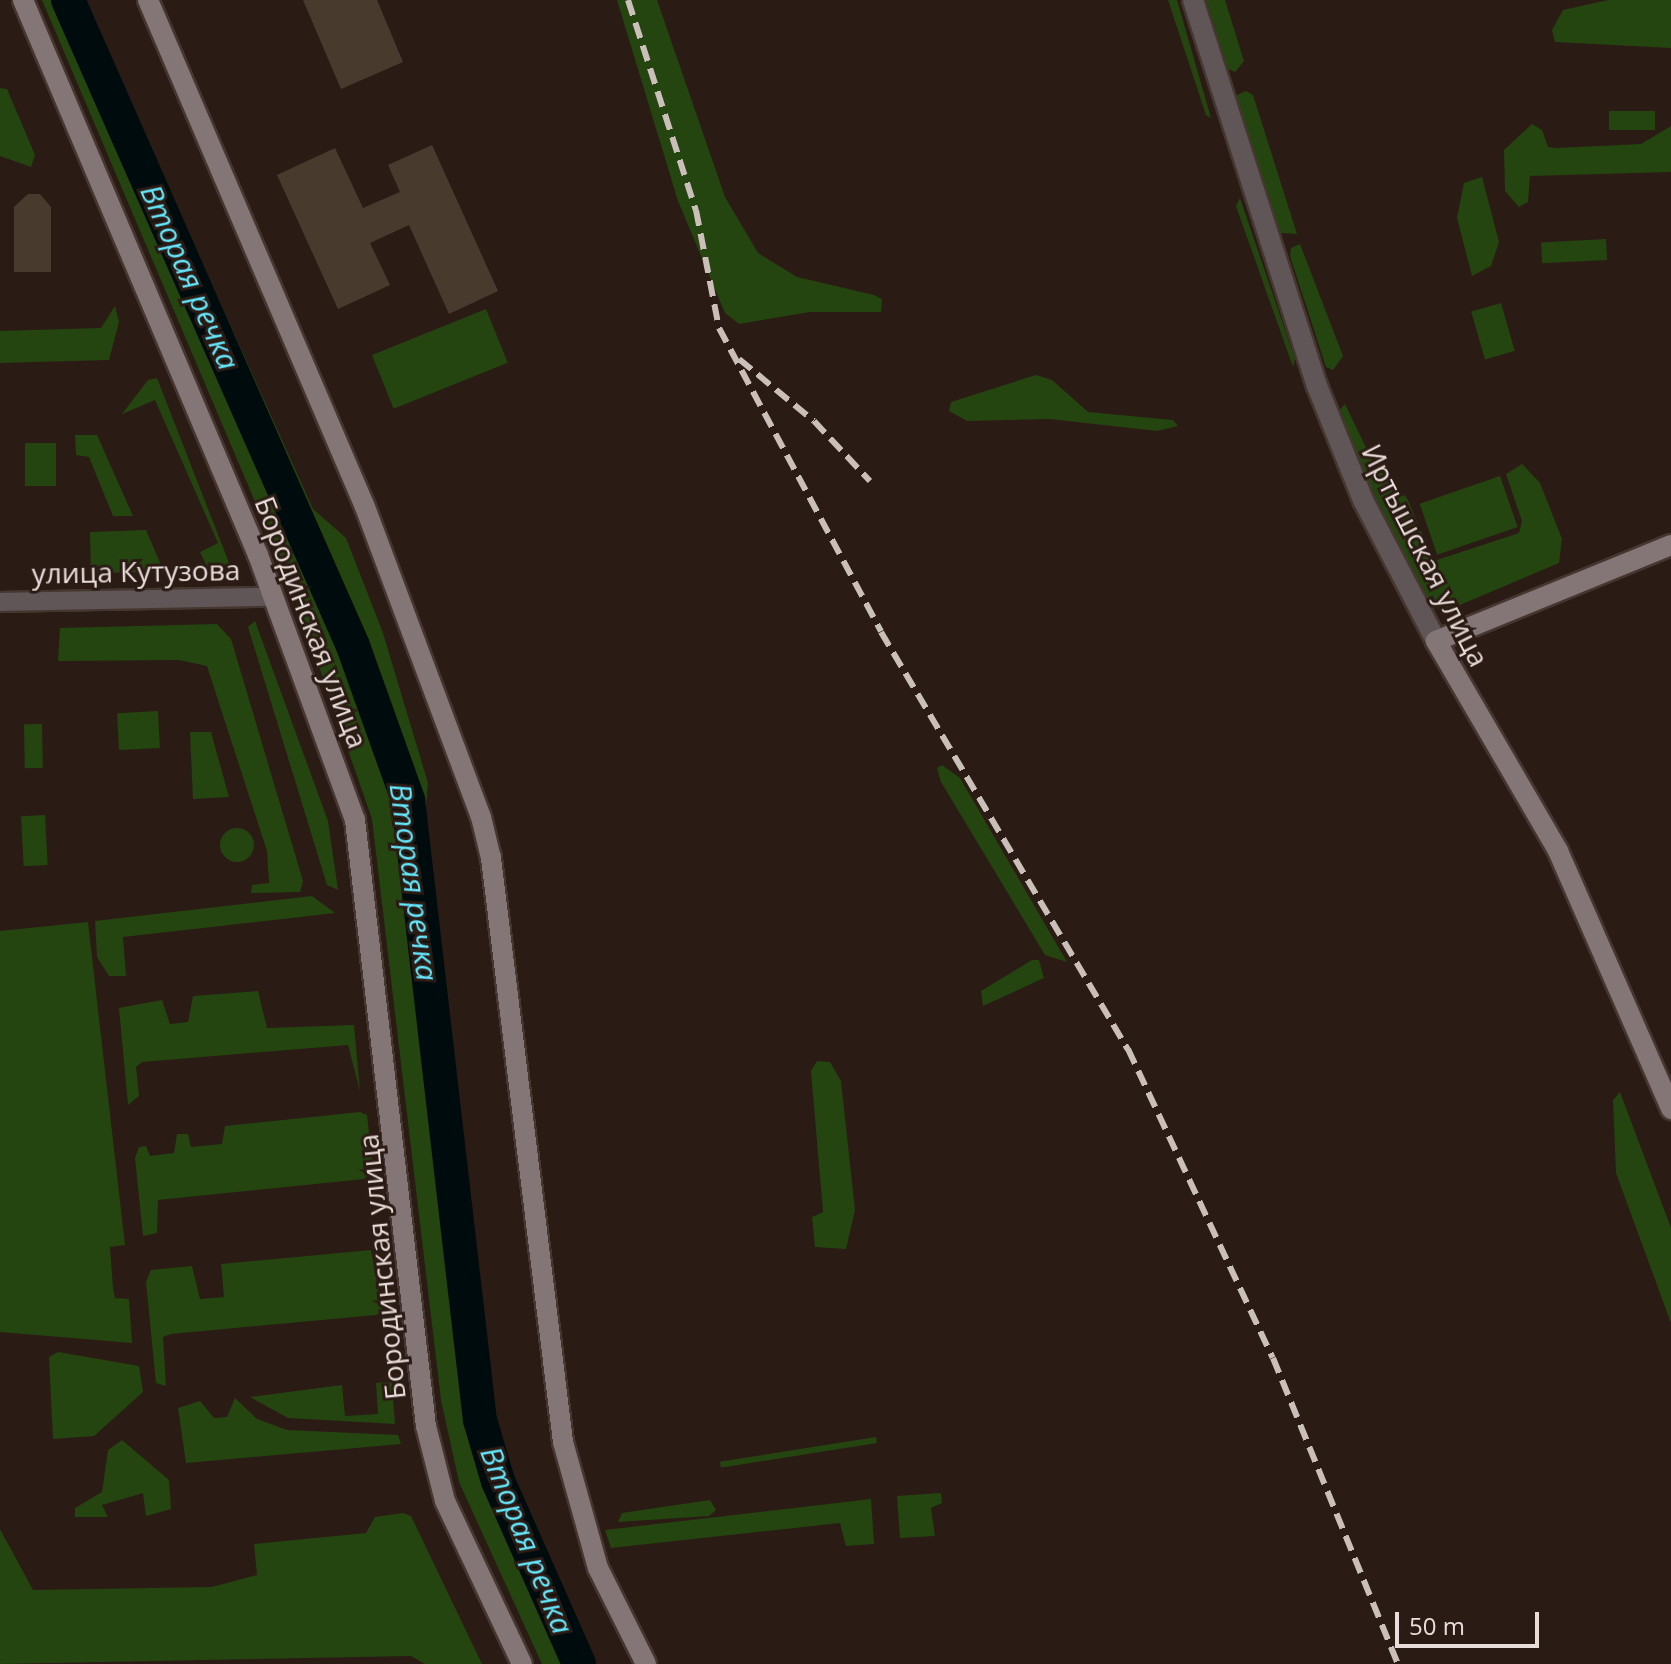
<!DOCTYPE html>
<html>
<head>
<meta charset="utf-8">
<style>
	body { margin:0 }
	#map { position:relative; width:1671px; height:1664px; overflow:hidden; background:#2b1b15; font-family:"Open Sans",sans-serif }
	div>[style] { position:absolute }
	.green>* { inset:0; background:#24450f; transform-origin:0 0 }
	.round { border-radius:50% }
	.river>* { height:34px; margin:-17px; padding:0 17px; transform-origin:17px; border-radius:17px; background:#000b0e }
	.building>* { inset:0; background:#483b2e }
	.roads { filter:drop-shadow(2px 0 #463630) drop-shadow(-2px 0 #463630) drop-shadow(0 2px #463630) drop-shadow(0 -2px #463630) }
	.minor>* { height:18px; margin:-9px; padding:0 9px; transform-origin:9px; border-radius:9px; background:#605658 }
	.tertiary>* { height:20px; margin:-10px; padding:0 10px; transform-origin:10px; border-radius:10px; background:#605658 }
	.secondary>* { height:20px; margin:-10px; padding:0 10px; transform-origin:10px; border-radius:10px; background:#847577 }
	.rail>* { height:6px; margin-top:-3px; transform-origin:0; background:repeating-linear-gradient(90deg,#cbbfba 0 16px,transparent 0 24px) }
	span { translate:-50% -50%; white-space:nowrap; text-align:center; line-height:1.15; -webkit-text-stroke:6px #2b1b15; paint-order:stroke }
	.street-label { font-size:28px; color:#e9ddd9 }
	.water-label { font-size:30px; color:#64e8fd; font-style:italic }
	.scale { position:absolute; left:1395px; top:1612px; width:144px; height:36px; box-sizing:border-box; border:4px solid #e9ddd9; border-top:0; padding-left:10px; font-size:24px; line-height:28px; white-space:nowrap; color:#e9ddd9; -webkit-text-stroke:6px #2b1b15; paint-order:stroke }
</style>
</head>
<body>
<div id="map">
	<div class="green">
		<div style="clip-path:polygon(42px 0,84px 0,313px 509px,346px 538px,383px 633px,428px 783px,425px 816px,484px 1338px,504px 1461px,593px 1664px,542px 1664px,459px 1482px,441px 1400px,372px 819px,291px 586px)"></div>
		<div style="clip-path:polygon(617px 0,657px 0,725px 197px,758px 253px,797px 277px,874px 295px,882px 299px,881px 312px,810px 312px,739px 324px,725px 313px,678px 201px)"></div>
		<div style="clip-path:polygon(1168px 0,1177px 0,1211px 118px,1206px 115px)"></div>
		<div style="clip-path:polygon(1206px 0,1225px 0,1244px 61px,1235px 72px,1228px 69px)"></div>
		<div style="clip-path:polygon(1608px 0,1671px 0,1671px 48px,1555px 42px,1552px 30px,1563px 10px)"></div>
		<div style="clip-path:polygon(0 88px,7px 89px,35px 155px,31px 167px,0 156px)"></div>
		<div style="clip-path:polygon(1246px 91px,1253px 95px,1297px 234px,1280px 233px,1236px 103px,1237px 95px)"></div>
		<div style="left:1609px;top:111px;width:46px;height:19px"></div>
		<div style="clip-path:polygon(1532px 124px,1542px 130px,1548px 147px,1556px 148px,1641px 144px,1671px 126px,1671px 172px,1530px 176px,1528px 202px,1519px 207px,1505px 191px,1504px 150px)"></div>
		<div style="clip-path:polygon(1482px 177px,1499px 242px,1491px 266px,1472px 276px,1457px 218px,1464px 183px)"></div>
		<div style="clip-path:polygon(1240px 198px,1295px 359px,1293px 367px,1236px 206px)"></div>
		<div style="left:1606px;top:239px;width:21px;height:65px;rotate:87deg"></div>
		<div style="clip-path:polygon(1300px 244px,1343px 356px,1333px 370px,1326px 367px,1290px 256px,1291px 248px)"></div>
		<div style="left:1501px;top:303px;width:50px;height:31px;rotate:74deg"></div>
		<div style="clip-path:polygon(115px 306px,119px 322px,109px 360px,0 363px,0 331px,101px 328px)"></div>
		<div style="left:486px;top:309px;width:58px;height:123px;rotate:68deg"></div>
		<div style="clip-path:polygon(1036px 375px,1052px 380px,1088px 412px,1173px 420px,1178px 426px,1157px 431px,1050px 419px,967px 421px,949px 411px,951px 402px)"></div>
		<div style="clip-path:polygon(157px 378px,233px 573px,210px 573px,200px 552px,218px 543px,155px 400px,122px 414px,148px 380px)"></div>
		<div style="clip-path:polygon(1345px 404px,1374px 464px,1407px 498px,1434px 561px,1519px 533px,1522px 521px,1506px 474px,1522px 464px,1540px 483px,1562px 539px,1559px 563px,1448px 610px,1427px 607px,1336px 414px)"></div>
		<div style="clip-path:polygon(75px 435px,97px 435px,133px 516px,113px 516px,89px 457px,76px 455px)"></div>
		<div style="left:25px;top:443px;width:31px;height:43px"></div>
		<div style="left:1500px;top:476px;width:54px;height:85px;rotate:71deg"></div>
		<div style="clip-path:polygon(146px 530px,164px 572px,91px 573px,90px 532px)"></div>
		<div style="clip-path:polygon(255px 621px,328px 821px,338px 890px,327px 885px,248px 627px)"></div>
		<div style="clip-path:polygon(217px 624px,231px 639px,303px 881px,300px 892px,251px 893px,252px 885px,269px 883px,267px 851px,207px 666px,179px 660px,58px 661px,60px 628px)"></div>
		<div style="left:158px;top:711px;width:37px;height:41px;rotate:87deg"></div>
		<div style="left:42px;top:724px;width:44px;height:18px;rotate:89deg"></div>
		<div style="clip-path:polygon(190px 732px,211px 732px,229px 797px,193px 799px)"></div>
		<div style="clip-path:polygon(942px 765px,960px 778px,1067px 962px,1045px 955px,941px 782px,937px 768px)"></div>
		<div style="left:45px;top:815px;width:50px;height:24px;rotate:87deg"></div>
		<div class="round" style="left:220px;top:828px;width:34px;height:34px"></div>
		<div style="clip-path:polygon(312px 896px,335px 913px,123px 937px,126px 976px,109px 976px,97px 957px,95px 921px)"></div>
		<div style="clip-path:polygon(88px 922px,125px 1245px,110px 1247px,113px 1288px,115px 1298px,129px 1299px,132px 1343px,0 1332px,0 931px)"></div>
		<div style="clip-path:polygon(1032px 960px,1039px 960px,1044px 978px,983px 1006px,981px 991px)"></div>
		<div style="clip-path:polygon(258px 991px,267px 1028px,354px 1025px,360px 1091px,348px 1045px,142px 1062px,136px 1067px,139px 1096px,128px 1105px,119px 1008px,162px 1000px,170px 1024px,188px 1022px,193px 996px)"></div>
		<div style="clip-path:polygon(817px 1061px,830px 1062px,841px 1081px,855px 1210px,846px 1249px,815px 1247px,812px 1217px,823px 1212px,811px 1071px)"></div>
		<div style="clip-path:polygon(1620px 1092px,1671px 1228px,1671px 1323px,1616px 1173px,1613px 1100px)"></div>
		<div style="clip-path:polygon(360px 1112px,367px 1115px,373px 1169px,364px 1179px,158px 1200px,157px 1233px,143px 1236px,135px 1158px,139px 1147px,146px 1146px,150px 1156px,174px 1153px,177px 1134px,188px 1134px,191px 1147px,222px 1144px,225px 1126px)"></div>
		<div style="clip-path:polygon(371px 1250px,382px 1311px,376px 1315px,171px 1334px,163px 1337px,166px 1386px,156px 1383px,146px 1282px,151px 1270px,192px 1266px,200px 1299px,224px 1297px,221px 1264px)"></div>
		<div style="clip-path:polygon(58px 1352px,139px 1366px,143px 1392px,94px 1436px,53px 1439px,49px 1357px)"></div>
		<div style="clip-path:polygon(392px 1382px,395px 1424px,288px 1418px,250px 1397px,342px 1385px,345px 1416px,378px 1414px,376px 1383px)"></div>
		<div style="clip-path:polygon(235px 1398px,257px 1419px,287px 1430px,398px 1435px,401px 1444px,186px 1463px,178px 1408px,200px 1401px,214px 1418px,227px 1417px)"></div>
		<div style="left:876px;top:1437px;width:6px;height:158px;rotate:81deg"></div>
		<div style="clip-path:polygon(122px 1440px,169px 1480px,171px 1509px,146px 1516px,143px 1493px,102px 1505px,108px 1517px,75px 1517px,75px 1508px,102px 1492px,108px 1450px)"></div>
		<div style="clip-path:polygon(941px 1493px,942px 1503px,931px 1508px,935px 1536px,900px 1538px,897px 1496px)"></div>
		<div style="clip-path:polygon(871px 1499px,874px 1544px,846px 1546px,840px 1523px,611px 1548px,605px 1530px)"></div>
		<div style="clip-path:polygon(710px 1500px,716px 1510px,709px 1516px,618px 1522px,622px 1513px)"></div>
		<div style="clip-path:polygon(403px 1513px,411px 1516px,482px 1664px,425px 1664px,411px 1656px,0 1664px,0 1529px,33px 1590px,212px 1587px,257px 1575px,254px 1544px,366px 1533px,375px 1517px)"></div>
	</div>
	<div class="river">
		<div style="left:68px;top:0;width:706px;rotate:66.19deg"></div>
		<div style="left:353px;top:646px;width:164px;rotate:70.3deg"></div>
		<div style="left:408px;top:800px;width:624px;rotate:83.38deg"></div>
		<div style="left:480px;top:1420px;width:64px;rotate:73.6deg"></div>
		<div style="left:498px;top:1481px;width:200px;rotate:66.1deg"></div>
	</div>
	<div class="building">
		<div style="clip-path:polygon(303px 0,377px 0,403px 62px,341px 89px)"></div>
		<div style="clip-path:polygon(432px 145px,498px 291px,449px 314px,409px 225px,370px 243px,390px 285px,338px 309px,277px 175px,335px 148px,363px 208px,400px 192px,388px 165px)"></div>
		<div style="clip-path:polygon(28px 194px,40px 194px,51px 207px,51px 272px,14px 272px,14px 207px)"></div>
	</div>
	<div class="roads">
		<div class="minor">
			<div style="left:0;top:602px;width:272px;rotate:-1.1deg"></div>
		</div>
		<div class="tertiary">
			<div style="left:1193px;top:0;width:405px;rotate:72.2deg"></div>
			<div style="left:1317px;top:386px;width:123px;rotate:68deg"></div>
			<div style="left:1363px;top:500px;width:159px;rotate:62.6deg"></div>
		</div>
		<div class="secondary">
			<div style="left:23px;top:0;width:603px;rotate:67.05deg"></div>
			<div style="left:258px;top:555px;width:282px;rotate:69.9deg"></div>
			<div style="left:355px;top:820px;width:610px;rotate:83.32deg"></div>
			<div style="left:426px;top:1426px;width:77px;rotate:75.8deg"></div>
			<div style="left:445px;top:1501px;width:180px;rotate:64.7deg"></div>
			<div style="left:148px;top:0;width:551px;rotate:66.83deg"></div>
			<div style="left:365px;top:507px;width:331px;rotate:69.5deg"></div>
			<div style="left:481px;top:817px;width:42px;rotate:76.3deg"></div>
			<div style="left:491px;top:858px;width:588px;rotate:82.97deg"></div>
			<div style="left:563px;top:1442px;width:131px;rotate:74.5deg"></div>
			<div style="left:598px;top:1568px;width:107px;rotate:63.4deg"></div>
			<div style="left:1671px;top:545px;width:254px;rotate:157.8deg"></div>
			<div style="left:1436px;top:641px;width:243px;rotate:59.8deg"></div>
			<div style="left:1558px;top:851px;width:282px;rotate:66.3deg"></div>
		</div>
	</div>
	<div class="rail">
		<div style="left:628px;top:0;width:221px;rotate:72.1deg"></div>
		<div style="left:696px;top:210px;width:120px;rotate:79deg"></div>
		<div style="left:719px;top:328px;width:344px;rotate:61.9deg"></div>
		<div style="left:881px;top:632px;width:485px;rotate:59.4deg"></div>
		<div style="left:1128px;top:1049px;width:341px;rotate:64.9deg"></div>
		<div style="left:1273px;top:1358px;width:331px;rotate:67.8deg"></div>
		<div style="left:739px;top:359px;width:97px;rotate:39.6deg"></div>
		<div style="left:814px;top:421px;width:82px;rotate:47deg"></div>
	</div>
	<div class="street-label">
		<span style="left:1426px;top:555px;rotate:63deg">Иртышская улица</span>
		<span style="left:136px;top:571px;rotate:-1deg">улица Кутузова</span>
		<span style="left:312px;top:622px;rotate:69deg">Бородинская улица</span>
		<span style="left:381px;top:1267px;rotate:-96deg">Бородинская улица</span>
	</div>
	<div class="water-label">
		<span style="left:190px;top:277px;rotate:66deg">Вторая речка</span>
		<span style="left:414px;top:882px;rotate:82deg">Вторая речка</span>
		<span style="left:527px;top:1540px;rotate:68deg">Вторая речка</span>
	</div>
	<div class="scale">50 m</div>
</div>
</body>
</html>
